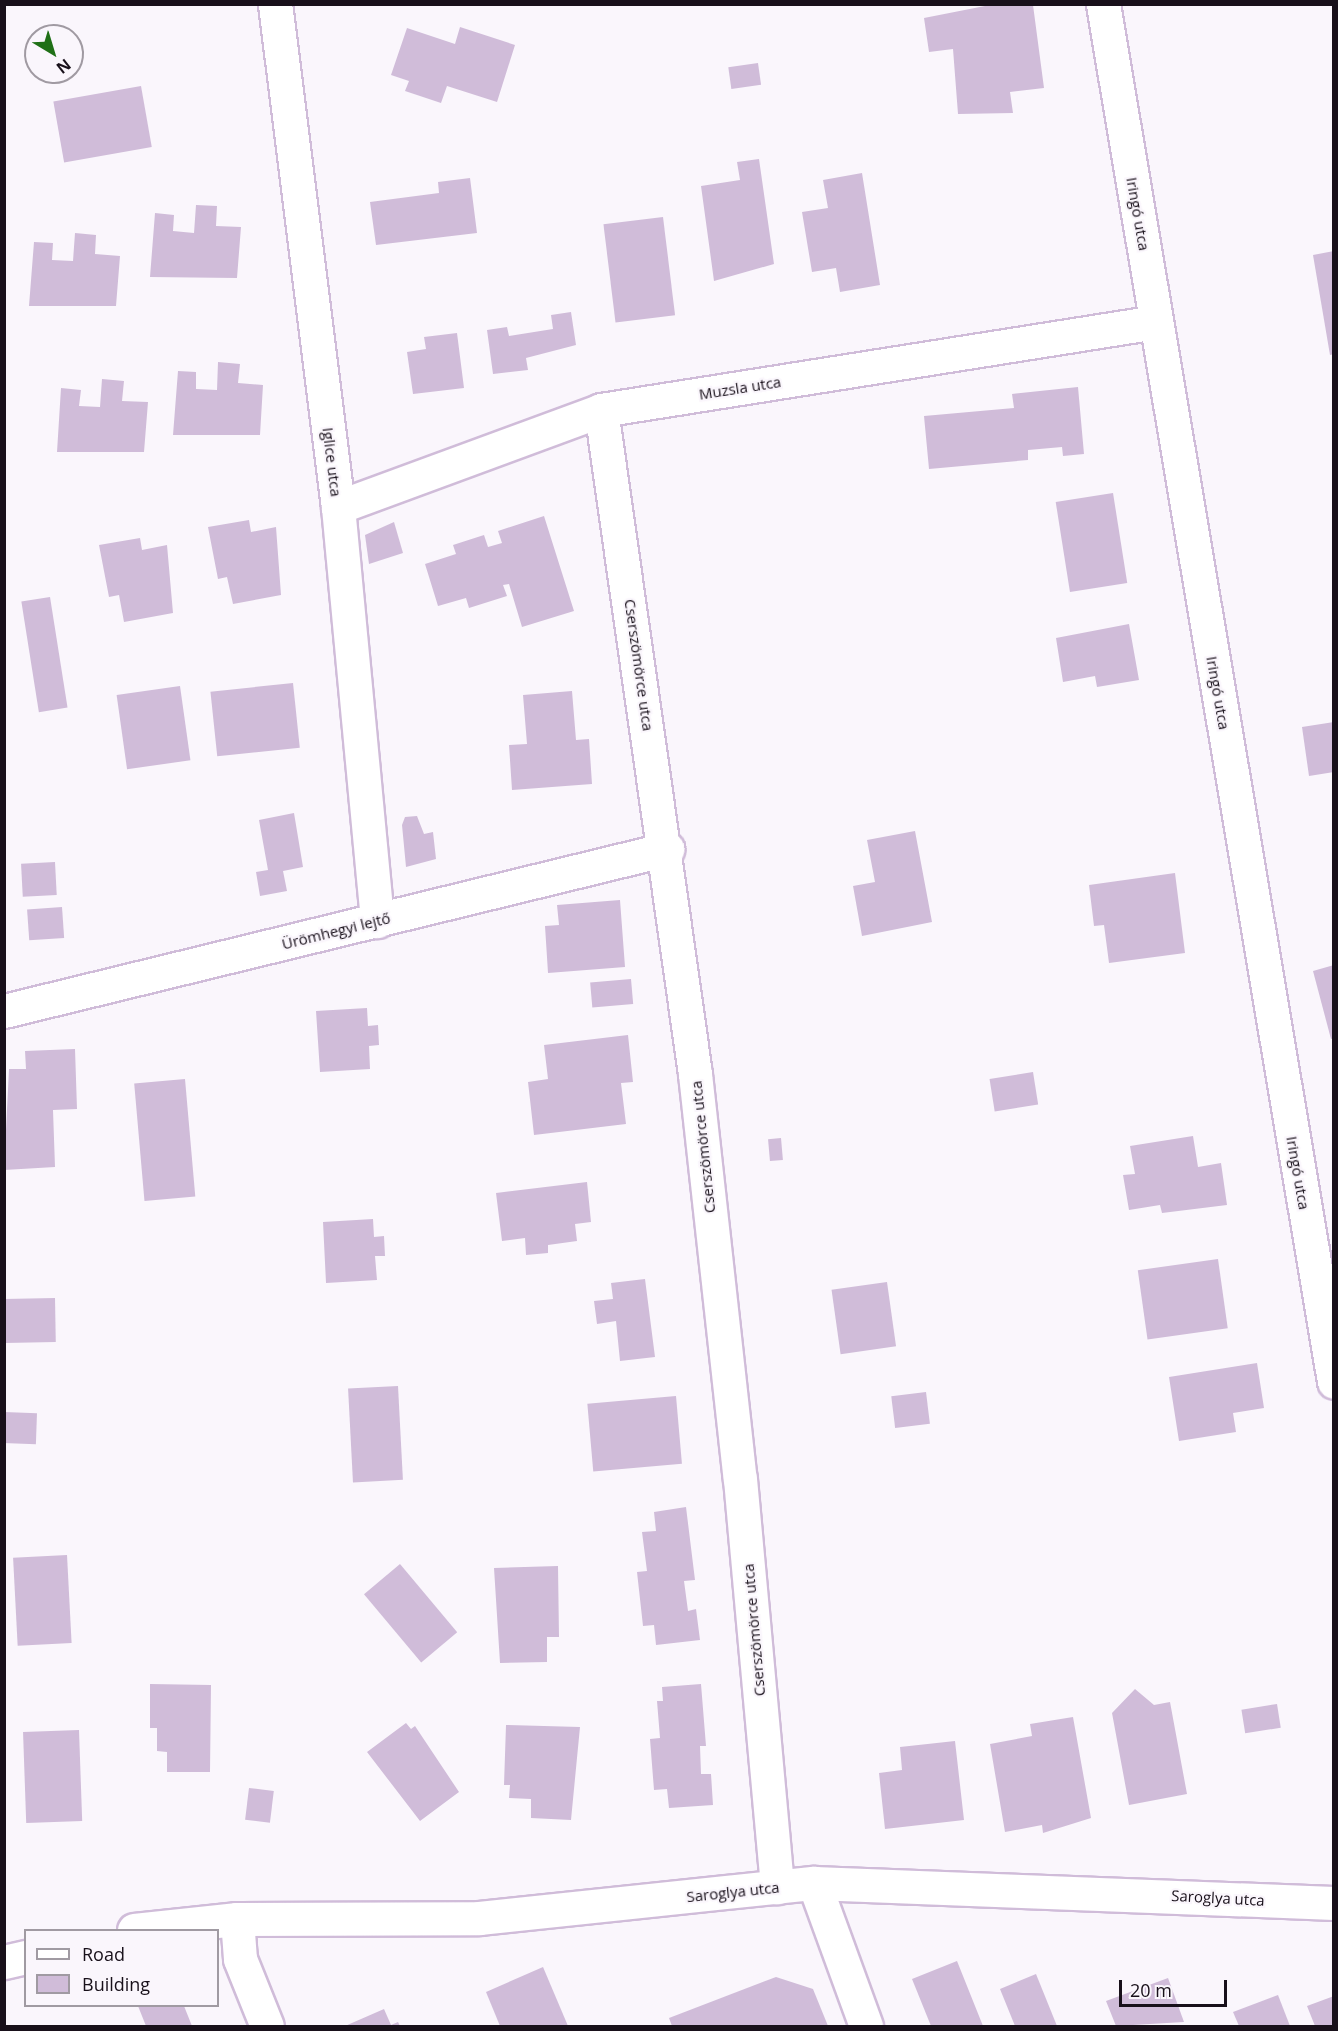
<!DOCTYPE html>
<html>
<head>
<meta charset="utf-8">
<style>
	body { margin:0 }
	#map { position:relative; width:1338px; height:2031px; overflow:hidden; background:#faf6fc; font-family:"Open Sans",sans-serif }
	div>[style] { position:absolute }
	.building>* { inset:0; background:#d0bcd9; transform-origin:0 0 }
	.roads { filter:drop-shadow(2px 0 #d0bcd9) drop-shadow(-2px 0 #d0bcd9) drop-shadow(0 2px #d0bcd9) drop-shadow(0 -2px #d0bcd9) }
	.minor>* { height:33px; margin:-16.5px; padding:0 16.5px; transform-origin:16.5px; border-radius:16.5px; background:#fff }
	span { translate:-50% -50%; white-space:nowrap; text-align:center; line-height:1.15; -webkit-text-stroke:4.5px #faf6fc; paint-order:stroke }
	.street-label { font-size:15px; color:#18101a }
	.frame { position:absolute; inset:0; border:6px solid #18101a; pointer-events:none }
	.legend { position:absolute; left:24px; top:1929px; width:195px; height:78px; box-sizing:border-box; background:#faf6fc; border:2px solid #a09aa2; margin:0; padding:8px 10px; list-style:none; font-size:18px; color:#18101a }
	.legend li { display:flex; align-items:center; gap:12px; height:30px }
	.legend b { width:30px; border:2px solid #a09aa2 }
	.north { position:absolute; left:24px; top:24px; width:60px; height:60px; box-sizing:border-box; background:#faf6fc; border:2px solid #a09aa2; border-radius:50%; rotate:142deg; font-size:16px; font-weight:700; line-height:24px; text-align:center; color:#18101a }
	.north::after { content:''; display:block; margin:auto; width:21px; height:27px; background:#207017; clip-path:polygon(50% 0,100% 100%,50% 72%,0 100%) }
	.scale { position:absolute; left:1119px; top:1980px; width:108px; height:27px; box-sizing:border-box; border:3px solid #18101a; border-top:0; padding-left:8px; font-size:18px; line-height:21px; white-space:nowrap; color:#18101a; -webkit-text-stroke:4px #faf6fc; paint-order:stroke }
</style>
</head>
<body>
<div id="map">
	<div class="building">
		<div style="clip-path:polygon(990px 5px,1033px 5px,1044px 88px,1010px 92px,1013px 113px,958px 114px,953px 49px,929px 52px,924px 18px)"></div>
		<div style="clip-path:polygon(460px 27px,515px 45px,497px 102px,447px 86px,441px 103px,405px 91px,409px 81px,391px 75px,407px 28px,455px 44px)"></div>
		<div style="left:758px;top:63px;width:22px;height:30px;rotate:82deg"></div>
		<div style="left:141px;top:86px;width:62px;height:89px;rotate:80deg"></div>
		<div style="clip-path:polygon(759px 159px,774px 264px,714px 281px,701px 186px,740px 180px,737px 162px)"></div>
		<div style="clip-path:polygon(862px 173px,880px 285px,840px 292px,836px 268px,812px 272px,802px 212px,828px 208px,823px 180px)"></div>
		<div style="clip-path:polygon(470px 178px,477px 233px,376px 245px,370px 202px,439px 193px,438px 182px)"></div>
		<div style="clip-path:polygon(196px 205px,217px 206px,216px 226px,241px 227px,237px 278px,150px 277px,155px 213px,174px 215px,173px 231px,194px 233px)"></div>
		<div style="left:663px;top:217px;width:99px;height:60px;rotate:83deg"></div>
		<div style="clip-path:polygon(75px 233px,96px 235px,95px 254px,120px 256px,116px 306px,29px 306px,34px 242px,53px 243px,52px 260px,73px 261px)"></div>
		<div style="clip-path:polygon(1334px 251px,1334px 354px,1330px 355px,1313px 255px)"></div>
		<div style="clip-path:polygon(571px 312px,576px 345px,526px 358px,528px 370px,493px 374px,487px 330px,507px 327px,509px 336px,553px 329px,551px 315px)"></div>
		<div style="clip-path:polygon(457px 333px,464px 388px,413px 394px,407px 352px,426px 349px,424px 337px)"></div>
		<div style="clip-path:polygon(218px 362px,240px 364px,238px 383px,263px 385px,260px 435px,173px 435px,178px 371px,196px 372px,196px 389px,217px 390px)"></div>
		<div style="clip-path:polygon(102px 379px,124px 381px,122px 401px,148px 402px,144px 452px,57px 452px,61px 388px,81px 390px,79px 406px,100px 407px)"></div>
		<div style="clip-path:polygon(1078px 387px,1084px 454px,1063px 456px,1062px 447px,1028px 450px,1028px 460px,929px 469px,924px 416px,1014px 408px,1012px 394px)"></div>
		<div style="left:1113px;top:493px;width:91px;height:58px;rotate:81deg"></div>
		<div style="clip-path:polygon(544px 516px,574px 611px,522px 627px,509px 584px,503px 585px,507px 596px,469px 608px,466px 598px,438px 606px,425px 564px,456px 554px,453px 545px,484px 535px,488px 547px,502px 543px,498px 531px)"></div>
		<div style="clip-path:polygon(249px 520px,251px 532px,276px 527px,281px 595px,233px 604px,227px 577px,218px 579px,208px 527px)"></div>
		<div style="clip-path:polygon(394px 522px,403px 553px,369px 564px,365px 535px)"></div>
		<div style="clip-path:polygon(140px 538px,142px 550px,167px 545px,173px 613px,124px 622px,119px 595px,109px 597px,99px 545px)"></div>
		<div style="left:50px;top:597px;width:112px;height:29px;rotate:81deg"></div>
		<div style="clip-path:polygon(1129px 624px,1139px 680px,1097px 687px,1095px 676px,1063px 682px,1056px 638px)"></div>
		<div style="left:293px;top:683px;width:65px;height:83px;rotate:84deg"></div>
		<div style="left:180px;top:686px;width:75px;height:64px;rotate:82deg"></div>
		<div style="clip-path:polygon(572px 691px,576px 740px,589px 739px,592px 784px,512px 790px,509px 745px,527px 744px,523px 695px)"></div>
		<div style="clip-path:polygon(1334px 722px,1334px 772px,1309px 776px,1302px 727px)"></div>
		<div style="clip-path:polygon(294px 813px,303px 867px,283px 871px,287px 891px,260px 896px,256px 872px,268px 870px,259px 820px)"></div>
		<div style="clip-path:polygon(417px 816px,424px 834px,433px 832px,436px 859px,406px 867px,402px 825px,405px 817px)"></div>
		<div style="clip-path:polygon(915px 831px,932px 922px,862px 936px,853px 886px,875px 882px,867px 840px)"></div>
		<div style="left:55px;top:862px;width:33px;height:34px;rotate:87deg"></div>
		<div style="clip-path:polygon(1175px 873px,1185px 953px,1109px 963px,1104px 925px,1094px 926px,1089px 885px)"></div>
		<div style="clip-path:polygon(620px 900px,625px 967px,548px 973px,545px 926px,559px 925px,557px 905px)"></div>
		<div style="left:62px;top:907px;width:31px;height:35px;rotate:86deg"></div>
		<div style="clip-path:polygon(1334px 965px,1334px 1038px,1331px 1039px,1313px 971px)"></div>
		<div style="left:631px;top:979px;width:25px;height:41px;rotate:85deg"></div>
		<div style="clip-path:polygon(367px 1008px,368px 1026px,378px 1025px,379px 1045px,369px 1046px,370px 1069px,320px 1072px,316px 1011px)"></div>
		<div style="clip-path:polygon(628px 1035px,633px 1082px,621px 1083px,626px 1124px,534px 1135px,528px 1082px,548px 1079px,544px 1045px)"></div>
		<div style="clip-path:polygon(75px 1049px,77px 1109px,53px 1110px,55px 1167px,4px 1170px,9px 1069px,26px 1069px,25px 1051px)"></div>
		<div style="left:1033px;top:1072px;width:33px;height:44px;rotate:81deg"></div>
		<div style="left:185px;top:1079px;width:118px;height:51px;rotate:85deg"></div>
		<div style="clip-path:polygon(1193px 1136px,1198px 1167px,1221px 1163px,1227px 1205px,1162px 1213px,1160px 1205px,1129px 1210px,1123px 1175px,1135px 1174px,1130px 1146px)"></div>
		<div style="left:781px;top:1138px;width:22px;height:13px;rotate:85deg"></div>
		<div style="clip-path:polygon(587px 1182px,591px 1222px,575px 1224px,577px 1241px,548px 1245px,548px 1253px,526px 1255px,525px 1238px,502px 1241px,496px 1193px)"></div>
		<div style="clip-path:polygon(373px 1219px,374px 1237px,384px 1236px,385px 1256px,375px 1256px,377px 1280px,326px 1283px,323px 1222px)"></div>
		<div style="left:1218px;top:1259px;width:70px;height:81px;rotate:82deg"></div>
		<div style="clip-path:polygon(645px 1279px,655px 1357px,620px 1361px,616px 1321px,597px 1324px,594px 1301px,613px 1299px,611px 1283px)"></div>
		<div style="left:887px;top:1282px;width:65px;height:56px;rotate:82deg"></div>
		<div style="left:55px;top:1298px;width:44px;height:51px;rotate:89deg"></div>
		<div style="clip-path:polygon(1257px 1363px,1264px 1408px,1233px 1413px,1236px 1432px,1179px 1441px,1169px 1377px)"></div>
		<div style="left:398px;top:1386px;width:94px;height:50px;rotate:87deg"></div>
		<div style="left:926px;top:1392px;width:32px;height:35px;rotate:83deg"></div>
		<div style="left:676px;top:1396px;width:68px;height:89px;rotate:85deg"></div>
		<div style="left:4px;top:1412px;width:33px;height:31px;rotate:2deg"></div>
		<div style="clip-path:polygon(686px 1507px,695px 1580px,684px 1581px,688px 1611px,696px 1609px,700px 1640px,656px 1645px,654px 1625px,643px 1626px,637px 1572px,647px 1571px,642px 1532px,656px 1531px,654px 1512px)"></div>
		<div style="left:67px;top:1555px;width:88px;height:54px;rotate:87deg"></div>
		<div style="left:400px;top:1564px;width:89px;height:47px;rotate:50deg"></div>
		<div style="clip-path:polygon(558px 1566px,559px 1637px,547px 1637px,547px 1662px,500px 1663px,494px 1568px)"></div>
		<div style="clip-path:polygon(150px 1684px,211px 1685px,210px 1772px,167px 1772px,167px 1752px,157px 1751px,157px 1728px,150px 1728px)"></div>
		<div style="clip-path:polygon(701px 1684px,706px 1746px,700px 1746px,701px 1774px,711px 1774px,713px 1805px,669px 1808px,667px 1789px,654px 1790px,650px 1739px,660px 1738px,657px 1701px,663px 1701px,662px 1687px)"></div>
		<div style="clip-path:polygon(1135px 1689px,1154px 1705px,1170px 1702px,1187px 1794px,1129px 1805px,1112px 1713px)"></div>
		<div style="left:1277px;top:1704px;width:24px;height:36px;rotate:81deg"></div>
		<div style="clip-path:polygon(1073px 1717px,1091px 1818px,1043px 1833px,1042px 1825px,1005px 1832px,990px 1744px,1032px 1736px,1030px 1724px)"></div>
		<div style="clip-path:polygon(406px 1723px,411px 1729px,415px 1726px,459px 1792px,420px 1821px,367px 1752px)"></div>
		<div style="clip-path:polygon(506px 1725px,580px 1727px,571px 1820px,531px 1818px,531px 1799px,509px 1798px,510px 1785px,504px 1785px)"></div>
		<div style="left:79px;top:1730px;width:91px;height:56px;rotate:88deg"></div>
		<div style="clip-path:polygon(955px 1741px,964px 1820px,885px 1829px,879px 1773px,902px 1770px,900px 1747px)"></div>
		<div style="left:249px;top:1788px;width:25px;height:32px;rotate:7deg"></div>
		<div style="clip-path:polygon(957px 1961px,983px 2026px,931px 2026px,912px 1979px)"></div>
		<div style="clip-path:polygon(543px 1967px,568px 2026px,500px 2026px,486px 1992px)"></div>
		<div style="clip-path:polygon(1036px 1974px,1057px 2026px,1015px 2026px,1000px 1989px)"></div>
		<div style="clip-path:polygon(776px 1977px,813px 1989px,828px 2026px,672px 2026px,669px 2018px)"></div>
		<div style="clip-path:polygon(1168px 1978px,1184px 2022px,1116px 2026px,1106px 2001px)"></div>
		<div style="clip-path:polygon(1278px 1995px,1290px 2026px,1239px 2026px,1233px 2012px)"></div>
		<div style="clip-path:polygon(1334px 1996px,1334px 2026px,1315px 2026px,1307px 2006px)"></div>
		<div style="clip-path:polygon(138px 2006px,184px 2006px,192px 2026px,146px 2026px)"></div>
		<div style="clip-path:polygon(384px 2009px,391px 2025px,398px 2022px,400px 2026px,345px 2026px)"></div>
	</div>
	<div class="roads">
		<div class="minor">
			<div style="left:275px;top:4px;width:507px;rotate:82.86deg"></div>
			<div style="left:338px;top:507px;width:416px;rotate:84.6deg"></div>
			<div style="left:1103px;top:4px;width:1397px;rotate:80.48deg"></div>
			<div style="left:601px;top:410px;width:671px;rotate:81.94deg"></div>
			<div style="left:695px;top:1074px;width:407px;rotate:83.7deg"></div>
			<div style="left:740px;top:1479px;width:410px;rotate:84.8deg"></div>
			<div style="left:338px;top:507px;width:280px;rotate:-20.2deg"></div>
			<div style="left:601px;top:410px;width:562px;rotate:-9.01deg"></div>
			<div style="left:4px;top:1011px;width:683px;rotate:-13.73deg"></div>
			<div style="left:814px;top:1883px;width:152px;rotate:70deg"></div>
			<div style="left:237px;top:1919px;width:40px;rotate:85.7deg"></div>
			<div style="left:240px;top:1959px;width:72px;rotate:68.1deg"></div>
			<div style="left:134px;top:1930px;width:104px;rotate:-6.1deg"></div>
			<div style="left:237px;top:1919px;width:242px;rotate:-0.2deg"></div>
			<div style="left:479px;top:1918px;width:337px;rotate:-6deg"></div>
			<div style="left:814px;top:1883px;width:520px;rotate:2.2deg"></div>
			<div style="left:4px;top:1962px;width:23px;rotate:-13deg"></div>
		</div>
	</div>
	<div class="street-label">
		<span style="left:1138px;top:214px;rotate:80deg">Iringó utca</span>
		<span style="left:740px;top:388px;rotate:-9deg">Muzsla utca</span>
		<span style="left:332px;top:462px;rotate:83deg">Iglice utca</span>
		<span style="left:639px;top:665px;rotate:82deg">Cserszömörce utca</span>
		<span style="left:1218px;top:693px;rotate:80deg">Iringó utca</span>
		<span style="left:336px;top:931px;rotate:-14deg">Ürömhegyi lejtő</span>
		<span style="left:703px;top:1147px;rotate:-96deg">Cserszömörce utca</span>
		<span style="left:1298px;top:1173px;rotate:80deg">Iringó utca</span>
		<span style="left:754px;top:1630px;rotate:-95deg">Cserszömörce utca</span>
		<span style="left:733px;top:1892px;rotate:-6deg">Saroglya utca</span>
		<span style="left:1218px;top:1898px;rotate:3deg">Saroglya utca</span>
	</div>
	<div class="frame"></div>
	<ul class="legend">
	<li><b style="height:8px;background:#fff"></b>Road</li>
	<li><b style="height:16px;background:#d0bcd9"></b>Building</li>
	</ul>
	<div class="north">N</div>
	<div class="scale">20 m</div>
</div>
</body>
</html>
